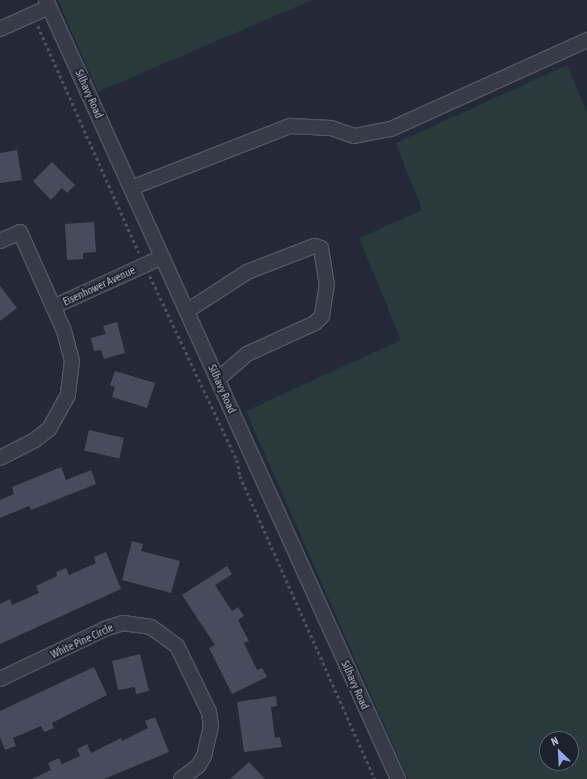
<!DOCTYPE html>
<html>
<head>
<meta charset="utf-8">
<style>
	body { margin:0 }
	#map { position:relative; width:587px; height:779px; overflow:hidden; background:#232937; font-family:"Asap Condensed",sans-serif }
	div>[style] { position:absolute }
	.green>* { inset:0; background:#29393c }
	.building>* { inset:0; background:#454c5b; transform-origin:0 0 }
	.path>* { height:2.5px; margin-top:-1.25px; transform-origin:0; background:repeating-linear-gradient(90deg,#475459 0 3px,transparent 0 6px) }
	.roads { filter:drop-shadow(1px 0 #525662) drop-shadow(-1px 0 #525662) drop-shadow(0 1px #525662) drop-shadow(0 -1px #525662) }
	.minor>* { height:14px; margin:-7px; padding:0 7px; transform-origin:7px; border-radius:7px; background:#373b47 }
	span { translate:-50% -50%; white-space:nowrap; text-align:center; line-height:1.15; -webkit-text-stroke:4px #1c212c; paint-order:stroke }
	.street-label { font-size:11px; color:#b2b6c3 }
	.north { position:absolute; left:539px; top:731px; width:40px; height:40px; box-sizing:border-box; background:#1c212c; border:1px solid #585d68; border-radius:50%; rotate:336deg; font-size:11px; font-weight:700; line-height:16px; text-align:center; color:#b2b6c3 }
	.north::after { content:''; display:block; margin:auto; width:14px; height:18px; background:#8ea6ec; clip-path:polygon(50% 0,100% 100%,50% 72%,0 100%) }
</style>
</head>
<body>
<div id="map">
	<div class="green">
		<div style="clip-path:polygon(58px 0,312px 0,98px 92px)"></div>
		<div style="clip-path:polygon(evenodd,567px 65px,587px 112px,587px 779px,408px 779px,246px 411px,401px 340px,359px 238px,422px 210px,396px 143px,567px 65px,547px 739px,571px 739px,571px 763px,547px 763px,547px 739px)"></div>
	</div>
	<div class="building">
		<div style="clip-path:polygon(17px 150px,22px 180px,0 183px,0 153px)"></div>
		<div style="clip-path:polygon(52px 162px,75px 185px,67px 193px,62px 188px,51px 200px,33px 181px)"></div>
		<div style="clip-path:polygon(94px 222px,96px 252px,83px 253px,83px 259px,67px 260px,65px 224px)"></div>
		<div style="clip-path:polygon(0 286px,17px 308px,0 321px)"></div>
		<div style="clip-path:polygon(117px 322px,125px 353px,104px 359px,101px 350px,94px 351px,91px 338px,106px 334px,103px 326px)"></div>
		<div style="clip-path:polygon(115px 371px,155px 383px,147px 408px,112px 397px,115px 387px,110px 385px)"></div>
		<div style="left:89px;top:430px;width:36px;height:21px;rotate:13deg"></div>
		<div style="clip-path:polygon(61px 467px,66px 480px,91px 470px,96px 484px,31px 510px,29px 506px,0 518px,0 500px,14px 494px,12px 487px)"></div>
		<div style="clip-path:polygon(132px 541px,143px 544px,141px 551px,180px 561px,171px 593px,122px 580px)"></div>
		<div style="clip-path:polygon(106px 552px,121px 589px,0 644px,0 604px,10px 599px,12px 605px,39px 593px,36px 586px,57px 576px,56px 572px,66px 568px,69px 575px,96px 563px,94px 557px)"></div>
		<div style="clip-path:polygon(227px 566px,232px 574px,215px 585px,232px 611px,238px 607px,244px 616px,238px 620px,249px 641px,244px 643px,257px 670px,262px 668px,267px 677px,232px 694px,209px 648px,215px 645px,182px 595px)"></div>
		<div style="clip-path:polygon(140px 654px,149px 691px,136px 694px,135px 687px,118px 690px,112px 661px)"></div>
		<div style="clip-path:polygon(94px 667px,107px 695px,52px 723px,54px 728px,44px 732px,41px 726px,13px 738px,16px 746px,5px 750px,0 737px,0 711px)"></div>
		<div style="clip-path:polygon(276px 696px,277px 706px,271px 707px,275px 738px,280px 737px,282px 747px,244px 752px,237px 702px)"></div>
		<div style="clip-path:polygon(155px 717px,169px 752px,104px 779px,32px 779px,51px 770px,48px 763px,59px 758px,62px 764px,80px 756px,77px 749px,87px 744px,91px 753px,121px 738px,122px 741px,148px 728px,145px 721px)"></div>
		<div style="clip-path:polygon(249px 762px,265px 779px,230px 779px)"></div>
	</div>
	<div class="path">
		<div style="left:38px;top:26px;width:248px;rotate:66deg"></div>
		<div style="left:150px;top:276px;width:204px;rotate:64.7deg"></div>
		<div style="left:237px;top:460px;width:16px;rotate:79deg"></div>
		<div style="left:240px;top:476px;width:332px;rotate:66deg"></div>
	</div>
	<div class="roads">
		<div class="minor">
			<div style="left:46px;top:0;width:855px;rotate:65.68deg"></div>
			<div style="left:0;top:29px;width:54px;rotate:-24.2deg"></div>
			<div style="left:131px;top:188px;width:171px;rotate:-21.3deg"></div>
			<div style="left:290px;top:126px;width:41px;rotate:2.8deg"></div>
			<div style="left:331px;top:128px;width:24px;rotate:19deg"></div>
			<div style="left:354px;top:136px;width:38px;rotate:-11deg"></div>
			<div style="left:391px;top:129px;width:215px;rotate:-24.4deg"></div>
			<div style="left:0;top:241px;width:22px;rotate:-24deg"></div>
			<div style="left:20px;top:232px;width:108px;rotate:66deg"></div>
			<div style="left:64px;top:331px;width:31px;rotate:75deg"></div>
			<div style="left:72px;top:361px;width:34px;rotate:97deg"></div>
			<div style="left:68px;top:395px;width:39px;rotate:119deg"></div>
			<div style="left:49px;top:429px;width:18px;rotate:142deg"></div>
			<div style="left:35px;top:440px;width:39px;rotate:153deg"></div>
			<div style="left:53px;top:307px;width:120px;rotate:-24.6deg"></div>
			<div style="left:187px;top:311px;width:72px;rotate:-33deg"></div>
			<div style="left:247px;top:272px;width:72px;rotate:-21.2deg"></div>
			<div style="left:314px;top:246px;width:7px;rotate:16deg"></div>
			<div style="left:321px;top:248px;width:36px;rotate:81deg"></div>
			<div style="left:327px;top:284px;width:32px;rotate:99deg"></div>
			<div style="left:322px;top:316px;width:10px;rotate:135deg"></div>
			<div style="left:315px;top:323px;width:75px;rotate:155.5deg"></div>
			<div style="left:247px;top:354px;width:38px;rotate:139deg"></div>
			<div style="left:0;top:679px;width:119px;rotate:-25.5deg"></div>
			<div style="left:107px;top:628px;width:17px;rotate:-17deg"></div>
			<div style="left:123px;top:623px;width:28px;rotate:8deg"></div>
			<div style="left:151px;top:627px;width:32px;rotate:36deg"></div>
			<div style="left:177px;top:646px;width:73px;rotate:64.1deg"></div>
			<div style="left:209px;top:712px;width:14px;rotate:82deg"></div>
			<div style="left:211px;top:726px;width:31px;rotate:103deg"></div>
			<div style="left:204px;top:756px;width:12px;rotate:121deg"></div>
			<div style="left:198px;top:766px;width:21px;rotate:143deg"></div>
		</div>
	</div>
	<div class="street-label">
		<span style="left:89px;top:94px;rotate:66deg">Silhavy Road</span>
		<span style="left:99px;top:286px;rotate:-25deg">Eisenhower Avenue</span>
		<span style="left:222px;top:389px;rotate:66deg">Silhavy Road</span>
		<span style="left:82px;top:641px;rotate:-25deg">White Pine Circle</span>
		<span style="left:355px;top:685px;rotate:66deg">Silhavy Road</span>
	</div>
	<div class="north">N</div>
</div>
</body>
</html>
